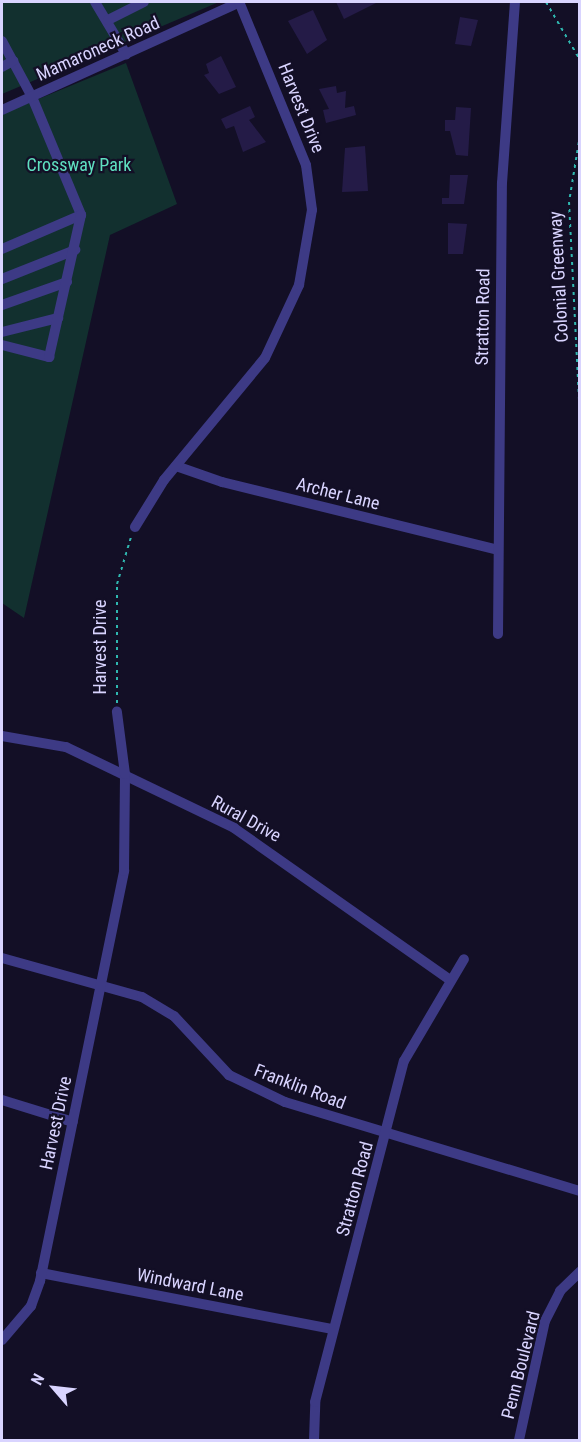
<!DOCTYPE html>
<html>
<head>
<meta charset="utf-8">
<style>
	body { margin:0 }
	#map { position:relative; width:581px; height:1442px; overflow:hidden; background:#130f26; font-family:"Roboto Condensed",sans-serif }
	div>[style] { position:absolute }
	.green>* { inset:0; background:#12302f }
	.building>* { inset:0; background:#241b47 }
	.path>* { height:2px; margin-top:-1px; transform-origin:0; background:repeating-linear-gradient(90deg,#2fb8b0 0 3px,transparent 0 7.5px) }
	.minor>* { height:10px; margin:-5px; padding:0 5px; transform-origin:5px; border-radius:5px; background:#3d3a85 }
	span { translate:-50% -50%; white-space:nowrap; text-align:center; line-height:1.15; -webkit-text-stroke:4.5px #130f26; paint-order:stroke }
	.street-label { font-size:18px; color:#d9d4ff }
	.park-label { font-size:18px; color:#5fe0c0 }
	.frame { position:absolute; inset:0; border:3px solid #d9d4ff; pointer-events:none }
	.north { position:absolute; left:24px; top:1358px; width:60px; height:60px; -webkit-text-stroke:4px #130f26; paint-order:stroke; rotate:298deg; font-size:16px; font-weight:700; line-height:24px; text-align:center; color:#d9d4ff }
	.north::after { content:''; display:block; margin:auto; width:21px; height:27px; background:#d9d4ff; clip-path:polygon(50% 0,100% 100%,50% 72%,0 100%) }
</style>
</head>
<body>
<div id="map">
	<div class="green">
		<div style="clip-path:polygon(2px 2px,219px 2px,2px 94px)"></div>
		<div style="clip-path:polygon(126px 63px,177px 204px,110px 235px,24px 618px,2px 603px,2px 114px)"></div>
	</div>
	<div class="building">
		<div style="clip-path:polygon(336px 2px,376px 2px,376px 3px,344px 19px)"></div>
		<div style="clip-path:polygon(313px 10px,327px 40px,307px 54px,288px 21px)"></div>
		<div style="clip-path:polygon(460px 17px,478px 20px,471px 46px,455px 44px)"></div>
		<div style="clip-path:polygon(221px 56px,236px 87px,219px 94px,204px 75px,209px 73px,206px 64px)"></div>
		<div style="clip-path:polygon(336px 86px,337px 93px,346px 91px,345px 108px,354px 106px,356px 115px,326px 123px,323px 110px,329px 109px,319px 89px)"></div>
		<div style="clip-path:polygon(250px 106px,255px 117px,249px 120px,266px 142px,243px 152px,234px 126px,226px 129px,221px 119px)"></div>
		<div style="clip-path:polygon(456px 107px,471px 108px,468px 156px,456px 155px,450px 131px,445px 131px,445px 120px,455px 120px)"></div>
		<div style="clip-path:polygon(365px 146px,368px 191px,342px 192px,345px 148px)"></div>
		<div style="clip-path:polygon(450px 175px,468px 175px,464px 204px,442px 204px,442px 198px,449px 198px)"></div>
		<div style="clip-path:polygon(448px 223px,467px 224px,463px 254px,448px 254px)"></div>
	</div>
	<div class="path">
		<div style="left:546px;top:2px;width:67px;rotate:59.6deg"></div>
		<div style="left:580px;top:135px;width:68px;rotate:99.3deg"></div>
		<div style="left:569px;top:202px;width:216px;rotate:87.1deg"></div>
		<div style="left:117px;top:703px;width:119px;rotate:-90deg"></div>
		<div style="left:117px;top:584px;width:49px;rotate:-73.4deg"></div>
	</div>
	<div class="minor">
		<div style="left:95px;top:2px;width:61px;rotate:59.2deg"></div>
		<div style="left:108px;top:20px;width:40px;rotate:-26.6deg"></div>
		<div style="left:2px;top:41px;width:64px;rotate:61.8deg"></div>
		<div style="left:32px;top:97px;width:128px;rotate:67.4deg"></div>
		<div style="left:81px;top:215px;width:86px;rotate:156.7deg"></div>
		<div style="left:2px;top:67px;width:13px;rotate:-29deg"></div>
		<div style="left:2px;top:110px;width:261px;rotate:-24.4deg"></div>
		<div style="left:2px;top:279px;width:79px;rotate:-21.7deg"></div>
		<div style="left:2px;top:305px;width:69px;rotate:-19.5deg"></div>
		<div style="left:2px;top:332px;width:58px;rotate:-14deg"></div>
		<div style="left:2px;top:345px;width:49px;rotate:14.3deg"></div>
		<div style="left:49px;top:357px;width:146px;rotate:-77.3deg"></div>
		<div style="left:176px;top:466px;width:49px;rotate:19.2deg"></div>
		<div style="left:222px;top:482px;width:281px;rotate:13.8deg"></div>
		<div style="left:135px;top:527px;width:55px;rotate:-58.3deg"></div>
		<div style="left:164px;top:480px;width:158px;rotate:-50.4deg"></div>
		<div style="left:265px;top:358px;width:81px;rotate:-65deg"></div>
		<div style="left:299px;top:285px;width:76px;rotate:-80.2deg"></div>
		<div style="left:312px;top:210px;width:45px;rotate:-97.6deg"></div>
		<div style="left:306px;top:165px;width:176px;rotate:-112.3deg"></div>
		<div style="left:498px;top:634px;width:451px;rotate:-89.5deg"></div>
		<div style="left:502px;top:183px;width:181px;rotate:-85.9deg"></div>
		<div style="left:2px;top:736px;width:65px;rotate:9.8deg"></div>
		<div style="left:66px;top:747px;width:187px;rotate:25.7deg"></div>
		<div style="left:234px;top:828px;width:264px;rotate:35.1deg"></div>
		<div style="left:2px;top:958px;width:145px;rotate:15.6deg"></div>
		<div style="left:142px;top:997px;width:37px;rotate:31deg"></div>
		<div style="left:174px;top:1016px;width:81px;rotate:47deg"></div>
		<div style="left:229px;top:1075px;width:62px;rotate:25.7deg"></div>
		<div style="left:285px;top:1102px;width:308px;rotate:16.8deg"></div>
		<div style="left:2px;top:1100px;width:74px;rotate:17.2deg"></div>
		<div style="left:41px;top:1273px;width:297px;rotate:10.9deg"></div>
		<div style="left:2px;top:1340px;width:45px;rotate:-49.5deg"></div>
		<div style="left:31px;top:1306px;width:27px;rotate:-70deg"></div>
		<div style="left:40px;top:1281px;width:419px;rotate:-78.4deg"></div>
		<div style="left:124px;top:871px;width:97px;rotate:-89.4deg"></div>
		<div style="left:125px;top:774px;width:63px;rotate:-97.4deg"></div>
		<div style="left:314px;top:1440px;width:38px;rotate:-88deg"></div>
		<div style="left:315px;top:1402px;width:352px;rotate:-75.4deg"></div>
		<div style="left:404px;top:1061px;width:118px;rotate:-59.5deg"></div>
		<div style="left:519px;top:1440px;width:122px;rotate:-77.7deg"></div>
		<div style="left:545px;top:1321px;width:34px;rotate:-63deg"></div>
		<div style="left:560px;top:1291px;width:28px;rotate:-44deg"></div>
	</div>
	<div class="street-label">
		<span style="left:98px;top:49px;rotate:-24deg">Mamaroneck Road</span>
		<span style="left:301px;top:108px;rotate:68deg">Harvest Drive</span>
		<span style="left:559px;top:277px;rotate:-93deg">Colonial Greenway</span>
		<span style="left:483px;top:317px;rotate:-89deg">Stratton Road</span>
		<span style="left:338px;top:494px;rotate:14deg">Archer Lane</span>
		<span style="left:100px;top:647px;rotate:-90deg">Harvest Drive</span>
		<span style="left:246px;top:819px;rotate:29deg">Rural Drive</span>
		<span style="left:300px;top:1087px;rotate:21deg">Franklin Road</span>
		<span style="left:56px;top:1123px;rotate:-78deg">Harvest Drive</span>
		<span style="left:355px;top:1189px;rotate:-75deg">Stratton Road</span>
		<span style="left:190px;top:1285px;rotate:11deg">Windward Lane</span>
		<span style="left:521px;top:1365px;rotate:-76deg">Penn Boulevard</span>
	</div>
	<div class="park-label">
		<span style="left:79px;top:165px">Crossway Park</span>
	</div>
	<div class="frame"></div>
	<div class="north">N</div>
</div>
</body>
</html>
